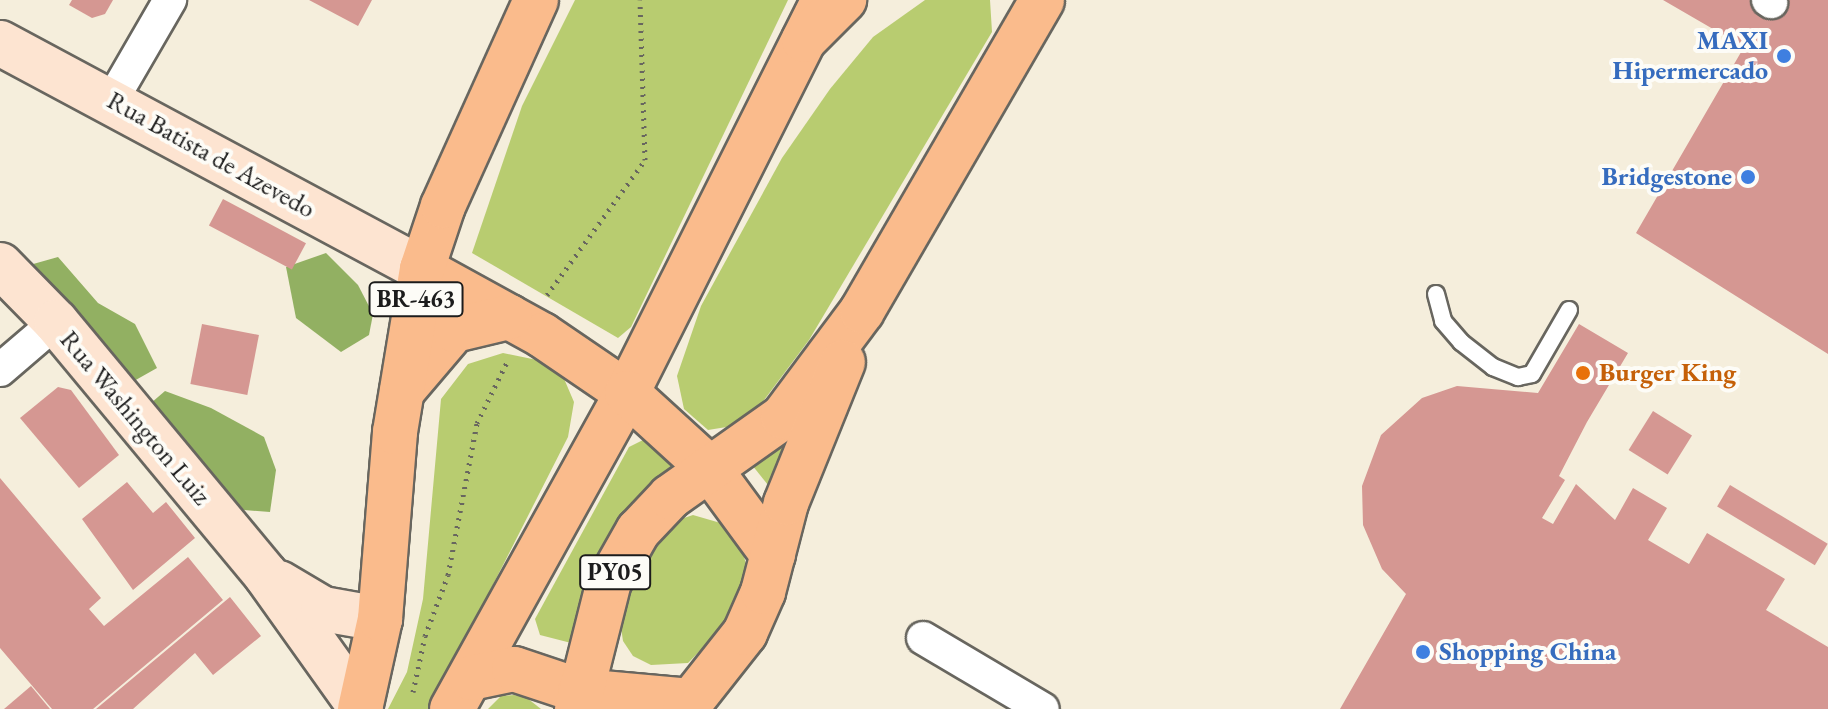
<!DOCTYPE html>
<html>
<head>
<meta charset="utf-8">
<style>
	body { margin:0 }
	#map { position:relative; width:1828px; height:709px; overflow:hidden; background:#f5eedc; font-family:"EB Garamond",serif }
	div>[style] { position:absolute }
	.green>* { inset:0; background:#b8cc70 }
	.forest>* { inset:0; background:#92b062 }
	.building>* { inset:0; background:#d59792; transform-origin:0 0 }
	.path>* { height:5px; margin-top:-2.5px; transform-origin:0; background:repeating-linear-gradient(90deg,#68665f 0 2px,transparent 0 8px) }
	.roads { filter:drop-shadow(2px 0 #68665f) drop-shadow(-2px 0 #68665f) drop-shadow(0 2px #68665f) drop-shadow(0 -2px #68665f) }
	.lane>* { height:16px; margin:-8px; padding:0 8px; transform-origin:8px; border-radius:8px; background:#fff }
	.street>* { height:32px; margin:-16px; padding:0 16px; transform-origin:16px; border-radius:16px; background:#fff }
	.secondary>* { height:44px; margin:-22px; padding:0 22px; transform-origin:22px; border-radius:22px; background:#fde4d1 }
	.primary>* { height:44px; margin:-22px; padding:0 22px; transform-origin:22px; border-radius:22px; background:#fabb8c }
	.highway>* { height:44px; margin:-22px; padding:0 22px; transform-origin:22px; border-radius:22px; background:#fabb8c }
	.dots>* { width:22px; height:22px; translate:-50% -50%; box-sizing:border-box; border:4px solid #fdfcf7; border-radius:50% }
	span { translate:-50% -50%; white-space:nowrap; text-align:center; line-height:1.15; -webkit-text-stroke:8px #fdfcf7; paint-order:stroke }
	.shield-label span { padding:2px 6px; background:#fdfcf7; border:2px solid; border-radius:6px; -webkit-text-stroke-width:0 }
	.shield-label { font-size:24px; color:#1c1c1c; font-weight:700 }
	.shop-label { font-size:26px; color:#366cbe; font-weight:700 }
	.right { translate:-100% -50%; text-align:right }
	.left { translate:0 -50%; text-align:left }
	.street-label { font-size:26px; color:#1c1c1c }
	.food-label { font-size:26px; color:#c56008; font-weight:700 }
</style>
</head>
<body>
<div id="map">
	<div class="green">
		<div style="clip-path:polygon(575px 0,788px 0,631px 327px,618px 338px,472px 253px,522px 106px)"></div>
		<div style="clip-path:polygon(925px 0,990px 0,992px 32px,809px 340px,755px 412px,739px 425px,708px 430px,684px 409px,677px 376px,701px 306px,782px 158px,830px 89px,873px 37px)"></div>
		<div style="clip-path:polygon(503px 353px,542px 361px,562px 374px,574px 402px,568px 437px,430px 709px,388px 709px,407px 672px,423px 599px,441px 399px,468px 364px)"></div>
		<div style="clip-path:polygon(807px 411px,772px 490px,752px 465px)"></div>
		<div style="clip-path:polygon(647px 438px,672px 460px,671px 470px,575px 644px,540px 635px,535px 619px,629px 447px)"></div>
		<div style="clip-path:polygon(693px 515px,724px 524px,739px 538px,746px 564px,742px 589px,726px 624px,688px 663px,651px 665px,633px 656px,623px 641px,620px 621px,636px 566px,675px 521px)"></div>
		<div style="clip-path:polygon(514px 695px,527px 698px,541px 709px,488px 709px,501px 696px)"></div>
	</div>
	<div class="forest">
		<div style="clip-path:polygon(326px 253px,358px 285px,373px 314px,369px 335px,341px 352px,296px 318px,286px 267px)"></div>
		<div style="clip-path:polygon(58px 257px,98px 303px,135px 324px,157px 368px,118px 390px,19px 268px)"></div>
		<div style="clip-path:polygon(165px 391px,211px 408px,264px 437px,276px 470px,270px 512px,244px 510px,137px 415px)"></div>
	</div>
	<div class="building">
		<div style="clip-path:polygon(72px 0,113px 0,105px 14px,92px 18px,69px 5px)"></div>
		<div style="clip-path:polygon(309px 0,372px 0,358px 26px)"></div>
		<div style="clip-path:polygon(1663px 0,1828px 0,1828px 354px,1636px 233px,1744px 47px)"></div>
		<div style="left:223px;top:199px;width:94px;height:30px;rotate:28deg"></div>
		<div style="left:202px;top:324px;width:58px;height:61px;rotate:11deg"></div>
		<div style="clip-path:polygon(1579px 324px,1628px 353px,1587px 422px,1559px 476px,1565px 480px,1542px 518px,1553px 524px,1576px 484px,1615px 520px,1633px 488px,1667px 508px,1648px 540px,1689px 564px,1707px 533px,1785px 579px,1766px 610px,1828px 647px,1828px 709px,1340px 709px,1406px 594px,1382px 569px,1363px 525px,1362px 486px,1381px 435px,1422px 398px,1457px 386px,1538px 393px)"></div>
		<div style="clip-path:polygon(58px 387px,71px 390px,119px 455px,79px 488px,20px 418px)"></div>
		<div style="left:1653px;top:411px;width:46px;height:46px;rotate:32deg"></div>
		<div style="clip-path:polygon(0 478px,101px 598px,89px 609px,104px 626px,188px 557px,223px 600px,93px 709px,52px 709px,0 648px)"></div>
		<div style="clip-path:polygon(127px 482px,153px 513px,166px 502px,195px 538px,133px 590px,82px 519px)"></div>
		<div style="left:1730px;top:485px;width:114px;height:25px;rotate:31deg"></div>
		<div style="clip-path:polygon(230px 597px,261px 636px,213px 675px,195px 653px,133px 709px,96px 709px)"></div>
		<div style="clip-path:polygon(31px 686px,50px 709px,4px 709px)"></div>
	</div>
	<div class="path">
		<div style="left:547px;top:295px;width:167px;rotate:-54deg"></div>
		<div style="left:645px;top:160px;width:160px;rotate:-91.8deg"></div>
		<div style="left:413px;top:692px;width:57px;rotate:-77.9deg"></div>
		<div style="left:425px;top:636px;width:65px;rotate:-69.3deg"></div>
		<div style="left:448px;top:575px;width:155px;rotate:-79.2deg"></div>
		<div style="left:477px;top:423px;width:68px;rotate:-63.8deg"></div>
	</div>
	<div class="roads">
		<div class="lane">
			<div style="left:1436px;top:294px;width:28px;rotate:75deg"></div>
			<div style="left:1443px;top:321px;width:28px;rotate:49deg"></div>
			<div style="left:1461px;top:342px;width:41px;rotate:38deg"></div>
			<div style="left:1493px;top:367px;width:27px;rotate:22deg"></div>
			<div style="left:1518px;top:377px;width:14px;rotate:-12deg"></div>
			<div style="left:1532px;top:374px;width:74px;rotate:-60deg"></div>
		</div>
		<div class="street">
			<div style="left:1768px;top:0;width:4px;rotate:34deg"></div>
			<div style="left:112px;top:100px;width:116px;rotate:-59.9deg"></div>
			<div style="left:0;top:370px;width:74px;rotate:-40.6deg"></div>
			<div style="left:923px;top:638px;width:139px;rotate:30.6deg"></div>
		</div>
		<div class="secondary">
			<div style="left:0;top:43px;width:479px;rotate:28.2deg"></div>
			<div style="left:0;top:265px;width:80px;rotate:45.5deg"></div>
			<div style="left:56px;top:322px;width:329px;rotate:50.3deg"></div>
			<div style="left:266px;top:575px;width:163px;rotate:54.5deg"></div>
			<div style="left:279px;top:583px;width:51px;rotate:30.6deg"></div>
			<div style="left:323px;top:609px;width:58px;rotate:10deg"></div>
		</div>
		<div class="primary">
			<div style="left:422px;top:269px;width:137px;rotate:28.8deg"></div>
			<div style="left:542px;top:335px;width:103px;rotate:34.3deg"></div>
			<div style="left:402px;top:391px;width:80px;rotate:-49.6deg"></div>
			<div style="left:454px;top:330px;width:57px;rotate:-13.3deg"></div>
			<div style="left:360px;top:709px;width:92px;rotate:-77.5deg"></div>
			<div style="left:380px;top:619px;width:188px;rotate:-85.4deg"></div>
			<div style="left:395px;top:432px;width:165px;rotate:-80.6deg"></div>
			<div style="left:422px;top:269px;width:66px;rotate:-71.6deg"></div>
			<div style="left:443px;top:206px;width:226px;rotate:-65.7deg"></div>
			<div style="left:452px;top:709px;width:361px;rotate:-61deg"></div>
			<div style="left:627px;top:393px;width:433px;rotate:-63.4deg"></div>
		</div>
		<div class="highway">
			<div style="left:804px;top:40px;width:57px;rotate:-45deg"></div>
			<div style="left:627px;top:393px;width:111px;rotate:42.4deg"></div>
			<div style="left:709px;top:468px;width:108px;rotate:53.7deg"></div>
			<div style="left:471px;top:678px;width:44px;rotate:-11.8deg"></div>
			<div style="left:514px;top:669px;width:70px;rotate:18.4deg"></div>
			<div style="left:580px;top:691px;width:111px;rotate:5.1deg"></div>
			<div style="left:577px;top:709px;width:131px;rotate:-75.9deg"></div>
			<div style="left:609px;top:582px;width:59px;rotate:-60.4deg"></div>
			<div style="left:638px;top:531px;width:47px;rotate:-46.7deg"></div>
			<div style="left:670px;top:497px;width:138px;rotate:-35.3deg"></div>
			<div style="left:783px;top:417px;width:132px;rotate:-53.3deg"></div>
			<div style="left:862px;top:311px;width:359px;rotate:-59.9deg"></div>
			<div style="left:685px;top:709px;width:97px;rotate:-51.7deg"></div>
			<div style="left:745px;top:633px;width:45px;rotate:-66.3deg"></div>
			<div style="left:763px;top:592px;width:92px;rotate:-75.5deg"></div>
			<div style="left:786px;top:503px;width:152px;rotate:-68deg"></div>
		</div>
	</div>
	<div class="dots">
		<div style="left:1784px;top:56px;background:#3f7fe0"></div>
		<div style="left:1748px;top:177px;background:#3f7fe0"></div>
		<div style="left:1583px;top:373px;background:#e8710a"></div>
		<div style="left:1423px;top:652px;background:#3f7fe0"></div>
	</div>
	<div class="shield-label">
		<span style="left:416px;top:299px">BR-463</span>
		<span style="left:615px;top:572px">PY05</span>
	</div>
	<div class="shop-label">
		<span class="right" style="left:1768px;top:56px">MAXI<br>Hipermercado</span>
		<span class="right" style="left:1732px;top:177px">Bridgestone</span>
		<span class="left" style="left:1439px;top:652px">Shopping China</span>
	</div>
	<div class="street-label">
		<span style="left:211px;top:155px;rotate:29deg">Rua Batista de Azevedo</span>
		<span style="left:135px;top:418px;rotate:50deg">Rua Washington Luiz</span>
	</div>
	<div class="food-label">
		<span class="left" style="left:1599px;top:373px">Burger King</span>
	</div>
</div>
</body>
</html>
